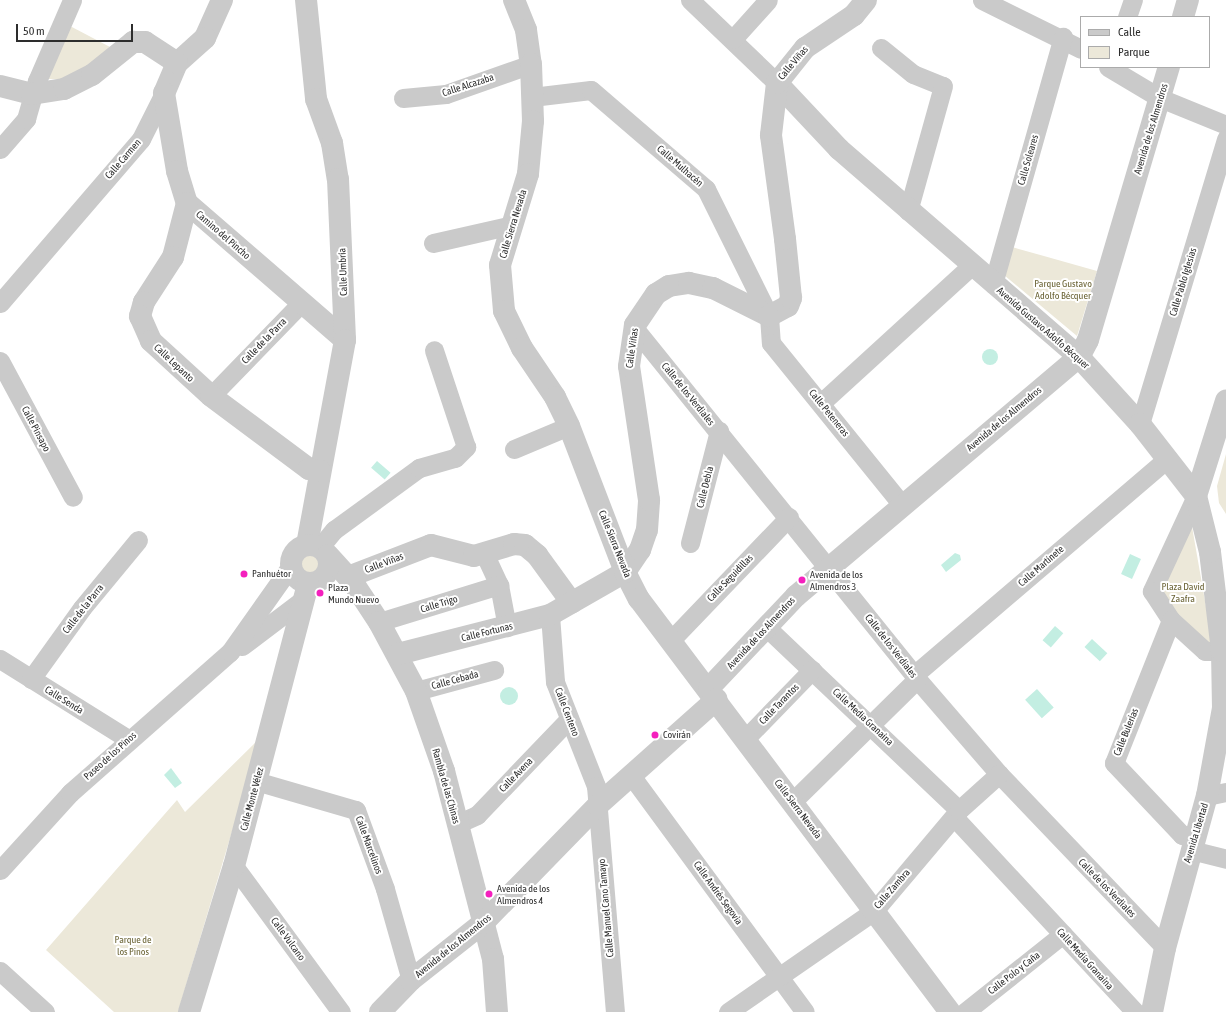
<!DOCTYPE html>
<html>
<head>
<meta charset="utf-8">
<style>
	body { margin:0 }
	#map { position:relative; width:1226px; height:1012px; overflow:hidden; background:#fff; font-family:"Asap Condensed",sans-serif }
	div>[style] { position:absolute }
	.green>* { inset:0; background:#ece8d9 }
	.round { border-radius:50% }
	.water>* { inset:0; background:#c3eee2; transform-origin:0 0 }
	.minor>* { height:19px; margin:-9.5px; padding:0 9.5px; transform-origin:9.5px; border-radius:9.5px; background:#cacaca }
	.tertiary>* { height:22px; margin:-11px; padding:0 11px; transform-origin:11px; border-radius:11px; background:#cacaca }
	.tertiary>.ring { margin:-11px; padding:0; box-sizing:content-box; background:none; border:22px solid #cacaca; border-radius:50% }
	.dots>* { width:11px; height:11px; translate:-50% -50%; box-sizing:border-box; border:2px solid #fff; border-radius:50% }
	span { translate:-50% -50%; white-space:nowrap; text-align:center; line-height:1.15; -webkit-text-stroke:4px #fff; paint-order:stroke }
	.street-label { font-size:10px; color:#2d2d2d }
	.park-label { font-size:10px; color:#6c6537 }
	.poi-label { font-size:10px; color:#2d2d2d }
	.left { translate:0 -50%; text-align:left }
	.legend { position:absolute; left:1080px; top:16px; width:130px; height:52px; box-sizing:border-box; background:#fff; border:1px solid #ababab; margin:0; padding:5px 7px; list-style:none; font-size:12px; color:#2d2d2d }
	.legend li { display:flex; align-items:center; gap:8px; height:20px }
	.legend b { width:20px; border:1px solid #ababab }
	.scale { position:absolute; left:16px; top:24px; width:117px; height:18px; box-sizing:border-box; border:2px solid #2d2d2d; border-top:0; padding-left:5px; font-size:12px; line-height:14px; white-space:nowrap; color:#2d2d2d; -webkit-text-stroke:3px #fff; paint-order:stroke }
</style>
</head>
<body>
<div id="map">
	<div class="green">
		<div style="clip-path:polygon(70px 26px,110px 47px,101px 58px,66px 79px,46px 79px)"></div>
		<div style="clip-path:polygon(1012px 247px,1097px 271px,1077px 336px,1004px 275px)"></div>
		<div style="clip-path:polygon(1226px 454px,1226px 514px,1219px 503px,1217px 486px)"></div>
		<div style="clip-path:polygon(1191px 521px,1212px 641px,1209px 644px,1164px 600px,1161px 590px)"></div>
		<div class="round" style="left:298px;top:552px;width:22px;height:22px"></div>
		<div style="clip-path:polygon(260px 738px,178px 1012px,114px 1012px,46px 950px,177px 800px,185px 812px)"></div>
	</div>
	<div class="water">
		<div class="round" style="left:982px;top:349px;width:16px;height:16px"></div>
		<div style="left:377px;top:461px;width:18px;height:9px;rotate:41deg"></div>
		<div style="clip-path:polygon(955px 553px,960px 555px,961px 560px,946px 572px,941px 565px)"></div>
		<div style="left:1130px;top:554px;width:12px;height:22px;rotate:24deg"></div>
		<div style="left:1055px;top:626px;width:11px;height:19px;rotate:41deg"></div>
		<div style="left:1092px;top:639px;width:21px;height:11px;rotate:43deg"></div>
		<div class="round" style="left:500px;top:687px;width:18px;height:18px"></div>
		<div style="left:1037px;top:689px;width:25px;height:16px;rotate:48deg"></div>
		<div style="clip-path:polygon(171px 768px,182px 783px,175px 788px,164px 775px)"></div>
	</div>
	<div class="minor">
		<div style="left:690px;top:0;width:120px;rotate:43.7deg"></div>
		<div style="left:982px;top:0;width:110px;rotate:26.3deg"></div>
		<div style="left:1127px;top:17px;width:18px;rotate:-71deg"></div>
		<div style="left:733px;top:39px;width:52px;rotate:-48.1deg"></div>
		<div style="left:881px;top:48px;width:41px;rotate:39.1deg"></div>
		<div style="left:913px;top:74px;width:32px;rotate:22deg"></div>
		<div style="left:943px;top:86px;width:130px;rotate:105.6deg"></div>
		<div style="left:1108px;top:67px;width:61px;rotate:30.8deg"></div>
		<div style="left:1160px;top:98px;width:71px;rotate:22.2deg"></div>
		<div style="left:532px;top:97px;width:59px;rotate:-6.8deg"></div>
		<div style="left:591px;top:90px;width:152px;rotate:40.7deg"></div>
		<div style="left:706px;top:189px;width:142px;rotate:63.6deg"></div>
		<div style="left:769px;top:316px;width:27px;rotate:86deg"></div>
		<div style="left:771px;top:343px;width:208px;rotate:51deg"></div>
		<div style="left:403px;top:98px;width:43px;rotate:-5.3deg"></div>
		<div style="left:446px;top:94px;width:90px;rotate:-19.4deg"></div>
		<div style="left:0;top:149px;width:40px;rotate:-49deg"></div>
		<div style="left:26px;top:119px;width:40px;rotate:-74deg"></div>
		<div style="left:37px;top:81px;width:88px;rotate:-66.6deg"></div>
		<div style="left:433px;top:243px;width:81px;rotate:-12.8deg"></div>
		<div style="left:993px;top:284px;width:257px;rotate:-74.2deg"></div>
		<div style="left:0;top:303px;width:216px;rotate:-49.3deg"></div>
		<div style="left:141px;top:139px;width:51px;rotate:-63.4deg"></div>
		<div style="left:635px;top:329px;width:449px;rotate:51.1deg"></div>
		<div style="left:917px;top:679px;width:125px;rotate:49.2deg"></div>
		<div style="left:999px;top:774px;width:240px;rotate:46.3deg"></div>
		<div style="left:0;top:361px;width:154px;rotate:61.8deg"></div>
		<div style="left:211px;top:396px;width:129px;rotate:-45.9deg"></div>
		<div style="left:821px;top:403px;width:203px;rotate:-42.4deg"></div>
		<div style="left:1140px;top:424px;width:298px;rotate:-73.2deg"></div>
		<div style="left:514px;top:449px;width:60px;rotate:-22.7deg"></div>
		<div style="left:1196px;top:496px;width:105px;rotate:114.9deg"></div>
		<div style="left:1152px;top:591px;width:35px;rotate:57deg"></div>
		<div style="left:1171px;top:620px;width:46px;rotate:42.4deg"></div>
		<div style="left:1205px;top:651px;width:17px"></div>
		<div style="left:690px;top:543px;width:116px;rotate:-75.5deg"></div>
		<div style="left:320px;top:547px;width:22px;rotate:-51deg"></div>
		<div style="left:334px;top:530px;width:105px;rotate:-36.1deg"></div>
		<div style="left:419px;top:468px;width:37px;rotate:-16deg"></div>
		<div style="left:455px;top:458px;width:16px;rotate:-45deg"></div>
		<div style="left:466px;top:447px;width:102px;rotate:-108.3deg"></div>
		<div style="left:485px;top:555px;width:33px;rotate:65deg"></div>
		<div style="left:499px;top:585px;width:43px;rotate:79.2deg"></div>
		<div style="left:550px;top:615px;width:67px;rotate:85.7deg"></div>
		<div style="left:555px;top:682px;width:112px;rotate:68.5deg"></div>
		<div style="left:596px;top:786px;width:227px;rotate:85.2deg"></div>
		<div style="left:1171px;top:620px;width:154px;rotate:111.7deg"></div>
		<div style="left:1114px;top:763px;width:99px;rotate:46.6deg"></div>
		<div style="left:1182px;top:835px;width:12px;rotate:14deg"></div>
		<div style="left:379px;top:622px;width:126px;rotate:-17.1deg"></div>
		<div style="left:765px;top:626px;width:267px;rotate:43.5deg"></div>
		<div style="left:672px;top:639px;width:169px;rotate:-46.2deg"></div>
		<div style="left:242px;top:646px;width:78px;rotate:-37.2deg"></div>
		<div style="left:0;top:659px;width:151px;rotate:32deg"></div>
		<div style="left:914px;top:675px;width:334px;rotate:-40.5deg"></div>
		<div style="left:31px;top:679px;width:87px;rotate:-54.3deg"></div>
		<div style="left:82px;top:608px;width:88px;rotate:-50.5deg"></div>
		<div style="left:416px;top:691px;width:81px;rotate:-15.1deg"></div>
		<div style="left:746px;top:738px;width:95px;rotate:-45.9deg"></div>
		<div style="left:630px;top:774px;width:295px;rotate:53.7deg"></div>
		<div style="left:256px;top:781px;width:104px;rotate:16.2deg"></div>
		<div style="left:356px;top:810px;width:84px;rotate:69.8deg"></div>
		<div style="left:385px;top:889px;width:95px;rotate:74.1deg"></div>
		<div style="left:1207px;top:796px;width:19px;rotate:-12deg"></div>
		<div style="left:793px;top:801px;width:174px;rotate:-44.5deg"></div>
		<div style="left:954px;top:817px;width:266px;rotate:47.1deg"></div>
		<div style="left:457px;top:824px;width:22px;rotate:-24deg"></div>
		<div style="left:477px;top:815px;width:133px;rotate:-46.2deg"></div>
		<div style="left:1191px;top:850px;width:36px;rotate:14deg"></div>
		<div style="left:234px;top:866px;width:181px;rotate:53.8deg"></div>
		<div style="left:0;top:870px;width:104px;rotate:-47.7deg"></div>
		<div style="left:70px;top:793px;width:213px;rotate:-41.4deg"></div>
		<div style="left:230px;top:652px;width:105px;rotate:-54.7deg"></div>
		<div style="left:0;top:971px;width:61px;rotate:42.3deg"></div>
		<div style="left:728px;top:1012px;width:178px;rotate:-34.7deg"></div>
		<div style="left:874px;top:911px;width:132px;rotate:-49.9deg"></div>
		<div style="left:959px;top:810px;width:54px;rotate:-42deg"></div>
		<div style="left:965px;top:1012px;width:125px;rotate:-38.5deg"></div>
	</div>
	<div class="tertiary">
		<div style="left:222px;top:0;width:42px;rotate:114.1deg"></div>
		<div style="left:205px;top:38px;width:38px;rotate:138deg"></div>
		<div style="left:177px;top:63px;width:33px;rotate:113deg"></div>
		<div style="left:164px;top:93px;width:79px;rotate:80.5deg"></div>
		<div style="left:177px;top:171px;width:34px;rotate:73deg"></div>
		<div style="left:187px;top:203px;width:209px;rotate:40.9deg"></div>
		<div style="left:306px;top:0;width:100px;rotate:84.2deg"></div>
		<div style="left:316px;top:99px;width:47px;rotate:70deg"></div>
		<div style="left:332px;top:143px;width:36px;rotate:81deg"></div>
		<div style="left:338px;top:179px;width:161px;rotate:87.5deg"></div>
		<div style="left:345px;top:340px;width:208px;rotate:100.5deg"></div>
		<div style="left:514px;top:0;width:32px;rotate:68deg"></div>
		<div style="left:526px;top:30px;width:34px;rotate:82deg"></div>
		<div style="left:531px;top:64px;width:57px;rotate:88deg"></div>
		<div style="left:533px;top:121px;width:53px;rotate:95.4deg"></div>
		<div style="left:528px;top:174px;width:95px;rotate:107.1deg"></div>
		<div style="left:500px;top:265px;width:46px;rotate:85deg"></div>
		<div style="left:504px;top:311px;width:41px;rotate:64.1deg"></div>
		<div style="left:522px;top:348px;width:59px;rotate:56deg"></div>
		<div style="left:555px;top:397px;width:32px;rotate:64deg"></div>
		<div style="left:569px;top:426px;width:156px;rotate:69deg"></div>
		<div style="left:625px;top:572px;width:30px;rotate:63deg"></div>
		<div style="left:639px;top:599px;width:517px;rotate:53.02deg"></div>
		<div style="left:1183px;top:17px;width:18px;rotate:-74deg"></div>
		<div style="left:777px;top:83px;width:91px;rotate:46.8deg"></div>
		<div style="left:839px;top:149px;width:318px;rotate:40.9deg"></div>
		<div style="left:1079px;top:357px;width:91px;rotate:47.7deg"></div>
		<div style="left:1140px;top:424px;width:91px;rotate:52.1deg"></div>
		<div style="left:0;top:86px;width:33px;rotate:14deg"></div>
		<div style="left:32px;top:94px;width:32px;rotate:-9deg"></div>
		<div style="left:64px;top:89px;width:31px;rotate:-27deg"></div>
		<div style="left:92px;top:75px;width:53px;rotate:-38.8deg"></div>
		<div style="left:133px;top:42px;width:12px"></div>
		<div style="left:145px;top:42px;width:38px;rotate:33deg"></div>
		<div style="left:187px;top:203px;width:56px;rotate:104.5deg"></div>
		<div style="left:173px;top:257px;width:54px;rotate:122.8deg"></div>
		<div style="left:144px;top:302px;width:15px;rotate:106deg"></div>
		<div style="left:140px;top:316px;width:27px;rotate:66deg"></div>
		<div style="left:151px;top:341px;width:81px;rotate:42.5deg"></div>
		<div style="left:211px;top:396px;width:122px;rotate:36.7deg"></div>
		<div style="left:309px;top:469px;width:11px;rotate:10deg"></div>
		<div class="ring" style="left:291px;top:545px;width:16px;height:16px"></div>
		<div style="left:328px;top:555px;width:39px;rotate:48deg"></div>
		<div style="left:354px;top:584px;width:45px;rotate:56.7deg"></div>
		<div style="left:379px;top:622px;width:78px;rotate:61.8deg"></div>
		<div style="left:416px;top:691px;width:85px;rotate:70.7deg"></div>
		<div style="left:444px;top:771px;width:194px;rotate:75.4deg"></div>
		<div style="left:493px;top:959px;width:53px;rotate:85.7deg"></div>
		<div style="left:348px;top:577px;width:89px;rotate:-21.1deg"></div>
		<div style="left:431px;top:545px;width:44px;rotate:14.3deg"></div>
		<div style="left:474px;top:556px;width:42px;rotate:-16.7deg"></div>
		<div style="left:514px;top:544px;width:11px;rotate:5deg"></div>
		<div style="left:525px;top:545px;width:16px;rotate:40deg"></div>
		<div style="left:537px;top:555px;width:59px;rotate:53.9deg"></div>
		<div style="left:398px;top:654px;width:157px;rotate:-14.4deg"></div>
		<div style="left:550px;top:615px;width:86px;rotate:-29.8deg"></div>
		<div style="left:625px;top:572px;width:27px;rotate:-56deg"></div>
		<div style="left:640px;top:550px;width:21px;rotate:-71deg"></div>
		<div style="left:647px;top:530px;width:30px;rotate:-86deg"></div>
		<div style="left:649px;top:500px;width:135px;rotate:-98.5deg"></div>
		<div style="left:629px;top:366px;width:41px;rotate:-81.7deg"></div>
		<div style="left:635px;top:325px;width:37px;rotate:-56deg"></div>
		<div style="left:656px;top:294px;width:15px;rotate:-32deg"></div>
		<div style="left:669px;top:286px;width:20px;rotate:-9deg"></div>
		<div style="left:689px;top:283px;width:25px;rotate:12deg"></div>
		<div style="left:713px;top:288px;width:63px;rotate:26.6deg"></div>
		<div style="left:769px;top:316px;width:21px;rotate:-28deg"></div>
		<div style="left:788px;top:306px;width:9px;rotate:-69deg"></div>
		<div style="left:791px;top:298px;width:59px;rotate:-95.8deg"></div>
		<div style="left:785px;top:239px;width:105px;rotate:-97.7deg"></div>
		<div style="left:771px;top:135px;width:52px;rotate:-83.4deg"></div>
		<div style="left:777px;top:83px;width:45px;rotate:-51.3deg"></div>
		<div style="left:805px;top:48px;width:59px;rotate:-34deg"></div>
		<div style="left:854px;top:15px;width:19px;rotate:-51deg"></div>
		<div style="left:709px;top:688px;width:127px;rotate:-46.6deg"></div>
		<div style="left:796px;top:596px;width:370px;rotate:-40.2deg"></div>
		<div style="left:1079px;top:357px;width:19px;rotate:-62deg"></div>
		<div style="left:1088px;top:340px;width:285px;rotate:-73.5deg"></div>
		<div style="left:189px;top:1012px;width:153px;rotate:-72.9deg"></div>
		<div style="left:234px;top:866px;width:292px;rotate:-75.3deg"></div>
		<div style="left:380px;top:1012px;width:45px;rotate:-45.9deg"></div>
		<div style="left:411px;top:980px;width:92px;rotate:-38.4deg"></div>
		<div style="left:483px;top:923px;width:165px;rotate:-45.7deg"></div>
		<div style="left:598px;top:805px;width:159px;rotate:-41.7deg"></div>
		<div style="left:1152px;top:1012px;width:65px;rotate:-78.5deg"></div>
		<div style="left:1165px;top:948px;width:158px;rotate:-74.6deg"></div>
		<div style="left:1207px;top:796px;width:89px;rotate:-79.7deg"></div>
		<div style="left:1223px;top:708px;width:57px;rotate:-91deg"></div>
		<div style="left:1222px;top:651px;width:100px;rotate:-96.9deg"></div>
		<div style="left:1210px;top:552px;width:58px;rotate:-104deg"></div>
		<div style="left:1196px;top:496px;width:100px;rotate:-72.5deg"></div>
	</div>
	<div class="dots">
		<div style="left:244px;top:574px;background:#f420bd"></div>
		<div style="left:802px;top:580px;background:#f420bd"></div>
		<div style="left:320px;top:593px;background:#f420bd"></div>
		<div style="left:655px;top:735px;background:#f420bd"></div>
		<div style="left:489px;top:894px;background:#f420bd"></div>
	</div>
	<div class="street-label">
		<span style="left:793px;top:63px;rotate:-50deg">Calle Viñas</span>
		<span style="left:468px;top:85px;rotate:-18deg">Calle Alcazaba</span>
		<span style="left:1151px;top:129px;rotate:-73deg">Avenida de los Almendros</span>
		<span style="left:123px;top:159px;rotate:-49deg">Calle Carmen</span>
		<span style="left:1028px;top:160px;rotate:-74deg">Calle Soleares</span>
		<span style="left:680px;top:166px;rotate:41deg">Calle Mulhacén</span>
		<span style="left:513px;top:224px;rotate:-73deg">Calle Sierra Nevada</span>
		<span style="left:223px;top:235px;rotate:41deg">Camino del Pincho</span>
		<span style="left:343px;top:272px;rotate:-92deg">Calle Umbría</span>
		<span style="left:1183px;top:282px;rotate:-73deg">Calle Pablo Iglesias</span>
		<span style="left:1043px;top:328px;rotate:41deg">Avenida Gustavo Adolfo Bécquer</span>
		<span style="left:264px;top:341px;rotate:-46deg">Calle de la Parra</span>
		<span style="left:632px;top:348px;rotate:-82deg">Calle Viñas</span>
		<span style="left:174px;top:363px;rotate:43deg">Calle Lepanto</span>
		<span style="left:688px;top:394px;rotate:51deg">Calle de los Verdiales</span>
		<span style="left:829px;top:413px;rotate:51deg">Calle Peteneras</span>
		<span style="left:1004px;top:419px;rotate:-40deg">Avenida de los Almendros</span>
		<span style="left:36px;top:429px;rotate:62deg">Calle Pinsapo</span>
		<span style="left:705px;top:487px;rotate:-76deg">Calle Debla</span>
		<span style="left:615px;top:544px;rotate:68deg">Calle Sierra Nevada</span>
		<span style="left:384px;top:563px;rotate:-21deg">Calle Viñas</span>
		<span style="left:1041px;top:566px;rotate:-41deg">Calle Martinete</span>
		<span style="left:730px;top:578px;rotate:-46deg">Calle Seguidillas</span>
		<span style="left:439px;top:604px;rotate:-17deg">Calle Trigo</span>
		<span style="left:83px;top:609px;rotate:-52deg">Calle de la Parra</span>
		<span style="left:487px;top:632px;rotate:-14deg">Calle Fortunas</span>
		<span style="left:761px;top:633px;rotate:-47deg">Avenida de los Almendros</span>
		<span style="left:891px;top:646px;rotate:52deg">Calle de los Verdiales</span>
		<span style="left:455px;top:680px;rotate:-15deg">Calle Cebada</span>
		<span style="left:64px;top:700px;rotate:32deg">Calle Senda</span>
		<span style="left:779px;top:704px;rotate:-46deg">Calle Tarantos</span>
		<span style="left:567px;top:712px;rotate:69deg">Calle Centeno</span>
		<span style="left:863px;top:717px;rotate:43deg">Calle Media Granaína</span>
		<span style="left:1126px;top:732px;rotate:-68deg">Calle Bulerías</span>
		<span style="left:110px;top:756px;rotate:-42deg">Paseo de los Pinos</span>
		<span style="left:516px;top:775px;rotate:-46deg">Calle Avena</span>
		<span style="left:446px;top:786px;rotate:74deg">Rambla de las Chinas</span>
		<span style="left:252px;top:799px;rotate:-75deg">Calle Monte Vélez</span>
		<span style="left:798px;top:809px;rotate:53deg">Calle Sierra Nevada</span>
		<span style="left:1196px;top:833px;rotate:-73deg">Avenida Libertad</span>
		<span style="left:369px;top:845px;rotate:70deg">Calle Marcelinos</span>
		<span style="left:1107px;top:888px;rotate:46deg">Calle de los Verdiales</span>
		<span style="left:892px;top:889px;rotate:-49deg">Calle Zambra</span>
		<span style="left:718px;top:893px;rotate:54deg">Calle Andrés Segovia</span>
		<span style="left:606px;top:908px;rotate:-95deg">Calle Manuel Cano Tamayo</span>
		<span style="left:288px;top:939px;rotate:54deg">Calle Vulcano</span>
		<span style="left:453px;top:946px;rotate:-39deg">Avenida de los Almendros</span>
		<span style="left:1085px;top:959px;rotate:48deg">Calle Media Granaína</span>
		<span style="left:1014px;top:973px;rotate:-38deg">Calle Polo y Caña</span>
	</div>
	<div class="park-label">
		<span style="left:1063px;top:289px">Parque Gustavo<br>Adolfo Bécquer</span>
		<span style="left:1183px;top:592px">Plaza David<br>Zaafra</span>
		<span style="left:133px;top:945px">Parque de<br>los Pinos</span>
	</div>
	<div class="poi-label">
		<span class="left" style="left:252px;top:574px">Panhuétor</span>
		<span class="left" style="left:810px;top:580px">Avenida de los<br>Almendros 3</span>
		<span class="left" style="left:328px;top:593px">Plaza<br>Mundo Nuevo</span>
		<span class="left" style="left:663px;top:735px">Covirán</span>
		<span class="left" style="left:497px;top:894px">Avenida de los<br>Almendros 4</span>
	</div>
	<ul class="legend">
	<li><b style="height:5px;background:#cacaca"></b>Calle</li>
	<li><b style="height:11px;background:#ece8d9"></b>Parque</li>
	</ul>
	<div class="scale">50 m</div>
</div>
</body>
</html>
